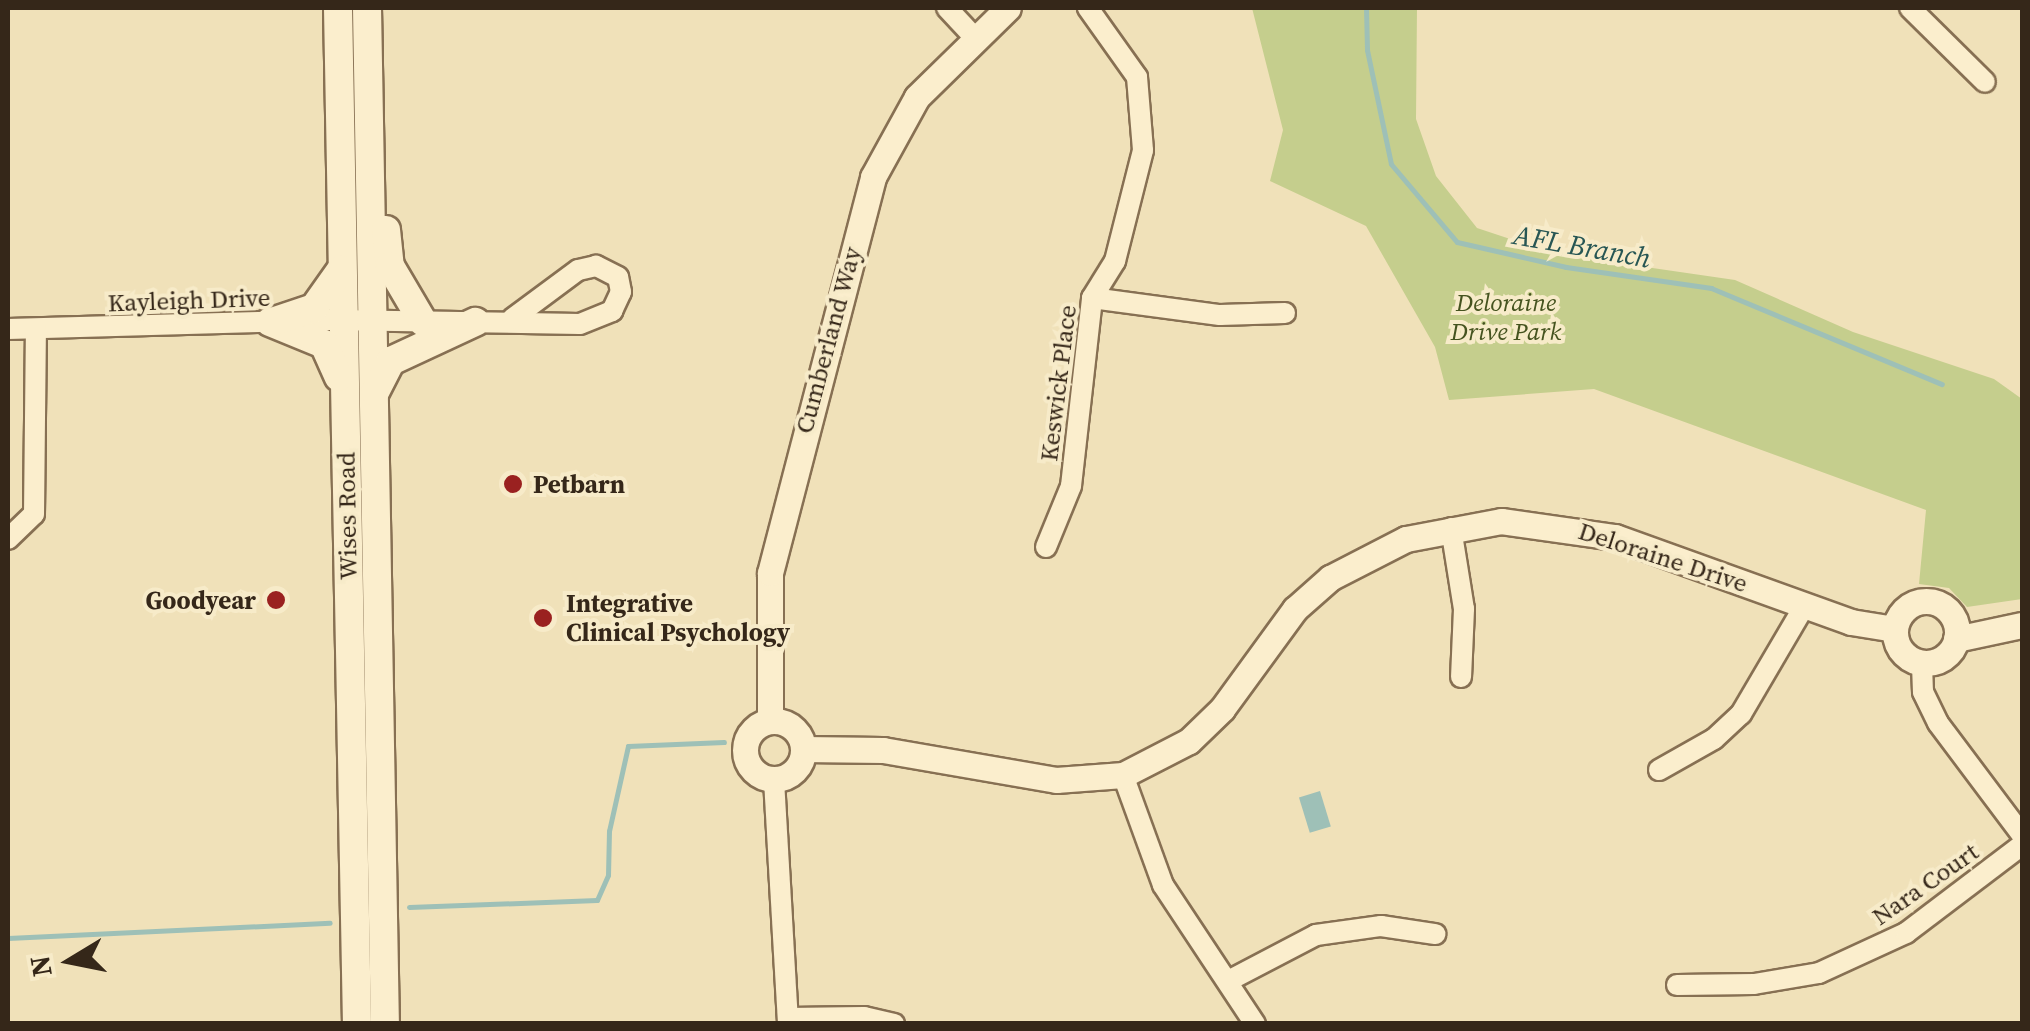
<!DOCTYPE html>
<html>
<head>
<meta charset="utf-8">
<style>
	body { margin:0 }
	#map { position:relative; width:2030px; height:1031px; overflow:hidden; background:#f0e1b9; font-family:"Source Serif 4",serif }
	div>[style] { position:absolute }
	.green>* { inset:0; background:#c5ce8d }
	.water>* { inset:0; background:#9ec0b7; transform-origin:0 0 }
	.stream>* { height:5px; margin:-2.5px; padding:0 2.5px; transform-origin:2.5px; border-radius:2.5px; background:#9ec0b7 }
	.roads { filter:drop-shadow(2px 0 #877053) drop-shadow(-2px 0 #877053) drop-shadow(0 2px #877053) drop-shadow(0 -2px #877053) }
	.minor>* { height:20px; margin:-10px; padding:0 10px; transform-origin:10px; border-radius:10px; background:#fbeecd }
	.tertiary>* { height:25px; margin:-12.5px; padding:0 12.5px; transform-origin:12.5px; border-radius:12.5px; background:#fbeecd }
	.tertiary>.ring { margin:-12.5px; padding:0; box-sizing:content-box; background:none; border:25px solid #fbeecd; border-radius:50% }
	.secondary>* { height:28px; margin:-14px; padding:0 14px; transform-origin:14px; border-radius:14px; background:#fbeecd }
	.dots>* { width:28px; height:28px; translate:-50% -50%; box-sizing:border-box; border:5px solid #f7ebc9; border-radius:50% }
	span { translate:-50% -50%; white-space:nowrap; text-align:center; line-height:1.15; -webkit-text-stroke:8px #f7ebc9; paint-order:stroke }
	.street-label { font-size:25px; color:#352719 }
	.park-label { font-size:25px; color:#45531f; font-style:italic }
	.poi-label { font-size:25px; color:#352719; font-weight:700 }
	.left { translate:0 -50%; text-align:left }
	.right { translate:-100% -50%; text-align:right }
	.water-label { font-size:28px; color:#275654; font-style:italic }
	.frame { position:absolute; inset:0; border:10px solid #352719; pointer-events:none }
	.north { position:absolute; left:20px; top:911px; width:100px; height:100px; -webkit-text-stroke:8px #f7ebc9; paint-order:stroke; rotate:260deg; font-size:28px; font-weight:700; line-height:40px; text-align:center; color:#352719 }
	.north::after { content:''; display:block; margin:auto; width:35px; height:45px; background:#352719; clip-path:polygon(50% 0,100% 100%,50% 72%,0 100%) }
</style>
</head>
<body>
<div id="map">
	<div class="green">
		<div style="clip-path:polygon(1252px 8px,1417px 8px,1416px 119px,1436px 176px,1477px 228px,1556px 254px,1735px 280px,1853px 332px,1994px 379px,2022px 399px,2022px 599px,1967px 607px,1949px 588px,1919px 584px,1926px 510px,1594px 389px,1449px 400px,1435px 347px,1366px 226px,1270px 181px,1283px 130px)"></div>
	</div>
	<div class="water">
		<div style="left:1320px;top:791px;width:37px;height:22px;rotate:73deg"></div>
	</div>
	<div class="stream">
		<div style="left:1366px;top:8px;width:42px;rotate:88.6deg"></div>
		<div style="left:1367px;top:50px;width:116px;rotate:78.1deg"></div>
		<div style="left:1391px;top:164px;width:102px;rotate:49.8deg"></div>
		<div style="left:1457px;top:242px;width:112px;rotate:12.9deg"></div>
		<div style="left:1566px;top:267px;width:147px;rotate:8.2deg"></div>
		<div style="left:1711px;top:288px;width:250px;rotate:22.6deg"></div>
		<div style="left:409px;top:907px;width:188px;rotate:-2.1deg"></div>
		<div style="left:597px;top:900px;width:27px;rotate:-66deg"></div>
		<div style="left:608px;top:875px;width:44px;rotate:-88.7deg"></div>
		<div style="left:609px;top:831px;width:87px;rotate:-77.4deg"></div>
		<div style="left:628px;top:746px;width:96px;rotate:-2.4deg"></div>
		<div style="left:8px;top:938px;width:322px;rotate:-2.7deg"></div>
	</div>
	<div class="roads">
		<div class="minor">
			<div style="left:947px;top:8px;width:41px;rotate:47deg"></div>
			<div style="left:1910px;top:8px;width:105px;rotate:44.6deg"></div>
			<div style="left:1092px;top:298px;width:129px;rotate:7.6deg"></div>
			<div style="left:1220px;top:315px;width:65px;rotate:-1.8deg"></div>
			<div style="left:8px;top:329px;width:322px;rotate:-1.6deg"></div>
			<div style="left:330px;top:320px;width:250px;rotate:0.9deg"></div>
			<div style="left:580px;top:324px;width:35px;rotate:-22deg"></div>
			<div style="left:612px;top:311px;width:21px;rotate:-65deg"></div>
			<div style="left:621px;top:292px;width:15px;rotate:-101deg"></div>
			<div style="left:618px;top:277px;width:25px;rotate:-153deg"></div>
			<div style="left:596px;top:266px;width:18px;rotate:167deg"></div>
			<div style="left:578px;top:270px;width:82px;rotate:143.4deg"></div>
			<div style="left:1451px;top:528px;width:82px;rotate:80.9deg"></div>
			<div style="left:1464px;top:609px;width:68px;rotate:92.5deg"></div>
			<div style="left:8px;top:539px;width:36px;rotate:-44deg"></div>
			<div style="left:34px;top:514px;width:185px;rotate:-89.4deg"></div>
			<div style="left:1046px;top:547px;width:66px;rotate:-67.7deg"></div>
			<div style="left:1071px;top:486px;width:189px;rotate:-83.6deg"></div>
			<div style="left:1092px;top:298px;width:44px;rotate:-58.1deg"></div>
			<div style="left:1115px;top:261px;width:114px;rotate:-75.8deg"></div>
			<div style="left:1143px;top:150px;width:73px;rotate:-94.7deg"></div>
			<div style="left:1137px;top:77px;width:85px;rotate:-125.4deg"></div>
			<div style="left:1922px;top:664px;width:28px;rotate:88deg"></div>
			<div style="left:1923px;top:692px;width:34px;rotate:64deg"></div>
			<div style="left:1938px;top:723px;width:140px;rotate:53.1deg"></div>
			<div style="left:1659px;top:770px;width:63px;rotate:-29.4deg"></div>
			<div style="left:1714px;top:739px;width:37px;rotate:-43deg"></div>
			<div style="left:1741px;top:714px;width:126px;rotate:-59.6deg"></div>
			<div style="left:1123px;top:775px;width:117px;rotate:70deg"></div>
			<div style="left:1163px;top:885px;width:167px;rotate:56.5deg"></div>
			<div style="left:774px;top:780px;width:244px;rotate:86.7deg"></div>
			<div style="left:1228px;top:981px;width:99px;rotate:-27.6deg"></div>
			<div style="left:1316px;top:935px;width:66px;rotate:-7.9deg"></div>
			<div style="left:1381px;top:926px;width:55px;rotate:8.4deg"></div>
			<div style="left:1677px;top:985px;width:77px;rotate:-0.7deg"></div>
			<div style="left:1754px;top:984px;width:66px;rotate:-9.6deg"></div>
			<div style="left:1819px;top:973px;width:96px;rotate:-24.7deg"></div>
			<div style="left:1906px;top:933px;width:146px;rotate:-37.2deg"></div>
			<div style="left:788px;top:1018px;width:76px;rotate:-0.8deg"></div>
			<div style="left:864px;top:1017px;width:31px;rotate:13deg"></div>
		</div>
		<div class="tertiary">
			<div class="ring" style="left:1895px;top:601px;width:37px;height:37px"></div>
			<div style="left:1956px;top:639px;width:67px;rotate:-12deg"></div>
			<div class="ring" style="left:745px;top:721px;width:33px;height:33px"></div>
			<div style="left:770px;top:721px;width:148px;rotate:-90deg"></div>
			<div style="left:770px;top:573px;width:409px;rotate:-75.4deg"></div>
			<div style="left:873px;top:177px;width:91px;rotate:-61.2deg"></div>
			<div style="left:917px;top:97px;width:127px;rotate:-44.4deg"></div>
			<div style="left:803px;top:749px;width:80px;rotate:0.7deg"></div>
			<div style="left:883px;top:750px;width:176px;rotate:9.8deg"></div>
			<div style="left:1056px;top:780px;width:67px;rotate:-4.3deg"></div>
			<div style="left:1123px;top:775px;width:74px;rotate:-27.3deg"></div>
			<div style="left:1189px;top:741px;width:46px;rotate:-44.1deg"></div>
			<div style="left:1222px;top:709px;width:124px;rotate:-53.9deg"></div>
			<div style="left:1295px;top:609px;width:47px;rotate:-41.5deg"></div>
			<div style="left:1330px;top:578px;width:85px;rotate:-27.2deg"></div>
			<div style="left:1406px;top:539px;width:97px;rotate:-10.7deg"></div>
			<div style="left:1501px;top:521px;width:115px;rotate:8deg"></div>
			<div style="left:1615px;top:537px;width:251px;rotate:19.8deg"></div>
			<div style="left:1851px;top:622px;width:44px;rotate:9.2deg"></div>
		</div>
		<div class="secondary">
			<div style="left:338px;top:8px;width:1016px;rotate:88.93deg"></div>
			<div style="left:367px;top:8px;width:1016px;rotate:88.99deg"></div>
			<div style="left:386px;top:230px;width:36px;rotate:84deg"></div>
			<div style="left:390px;top:266px;width:65px;rotate:59.5deg"></div>
			<div style="left:270px;top:322px;width:58px;rotate:22.2deg"></div>
			<div style="left:324px;top:344px;width:36px;rotate:66deg"></div>
			<div style="left:272px;top:322px;width:44px;rotate:-18.4deg"></div>
			<div style="left:314px;top:308px;width:47px;rotate:-54.6deg"></div>
			<div style="left:375px;top:392px;width:35px;rotate:-63deg"></div>
			<div style="left:391px;top:361px;width:93px;rotate:-24.9deg"></div>
		</div>
	</div>
	<div class="dots">
		<div style="left:513px;top:484px;background:#9a2120"></div>
		<div style="left:276px;top:600px;background:#9a2120"></div>
		<div style="left:543px;top:618px;background:#9a2120"></div>
	</div>
	<div class="street-label">
		<span style="left:189px;top:300px;rotate:-2deg">Kayleigh Drive</span>
		<span style="left:828px;top:340px;rotate:-75deg">Cumberland Way</span>
		<span style="left:1058px;top:383px;rotate:-83deg">Keswick Place</span>
		<span style="left:347px;top:516px;rotate:-91deg">Wises Road</span>
		<span style="left:1663px;top:557px;rotate:18deg">Deloraine Drive</span>
		<span style="left:1925px;top:884px;rotate:-35deg">Nara Court</span>
	</div>
	<div class="park-label">
		<span style="left:1506px;top:317px">Deloraine<br>Drive Park</span>
	</div>
	<div class="poi-label">
		<span class="left" style="left:533px;top:484px">Petbarn</span>
		<span class="right" style="left:256px;top:600px">Goodyear</span>
		<span class="left" style="left:566px;top:618px">Integrative<br>Clinical Psychology</span>
	</div>
	<div class="water-label">
		<span style="left:1582px;top:246px;rotate:10deg">AFL Branch</span>
	</div>
	<div class="frame"></div>
	<div class="north">N</div>
</div>
</body>
</html>
